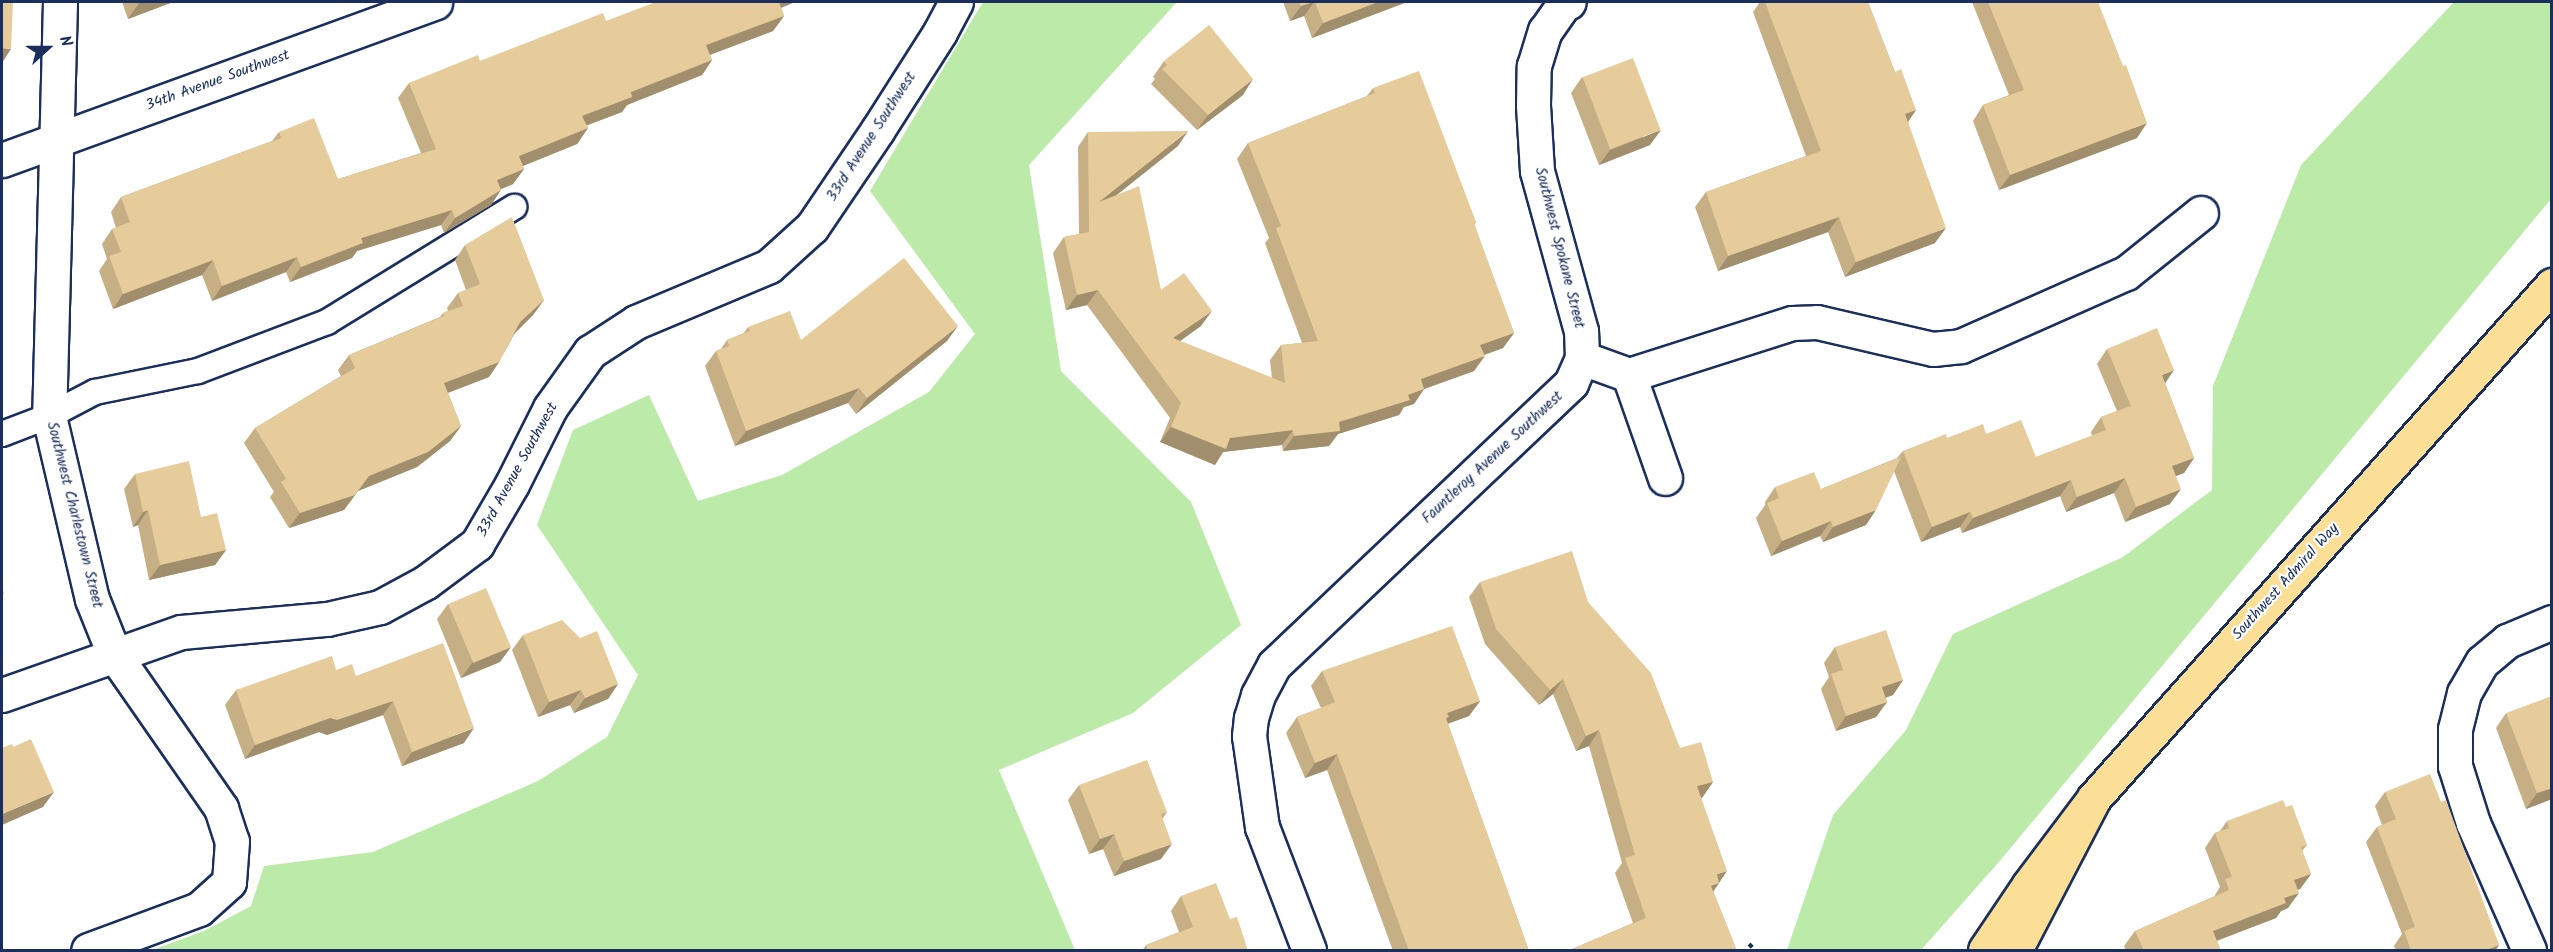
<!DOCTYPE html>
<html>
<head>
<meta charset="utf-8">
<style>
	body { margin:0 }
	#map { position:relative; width:2553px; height:952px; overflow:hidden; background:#fff; font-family:Kalam,sans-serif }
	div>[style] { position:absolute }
	.green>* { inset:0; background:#bceaa8 }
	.path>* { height:4px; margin-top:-2px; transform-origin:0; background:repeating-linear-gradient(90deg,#1b2f5e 0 4.5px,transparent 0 9px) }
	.roads { filter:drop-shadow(2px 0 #1b2f5e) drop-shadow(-2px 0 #1b2f5e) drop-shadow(0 2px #1b2f5e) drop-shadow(0 -2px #1b2f5e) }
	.lane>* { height:24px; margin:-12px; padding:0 12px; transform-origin:12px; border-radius:12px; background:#fff }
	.street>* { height:33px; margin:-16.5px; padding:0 16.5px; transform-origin:16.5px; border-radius:16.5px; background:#fff }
	.primary>* { height:33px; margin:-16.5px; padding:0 16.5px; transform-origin:16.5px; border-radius:16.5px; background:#fbdf96 }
	.highway>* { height:33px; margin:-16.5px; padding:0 16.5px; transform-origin:16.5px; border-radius:16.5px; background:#fbdf96 }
	.wall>* { inset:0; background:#c6af85 }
	.shaded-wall>* { inset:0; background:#a18e6c }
	.building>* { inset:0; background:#e6cb9b; transform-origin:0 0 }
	span { translate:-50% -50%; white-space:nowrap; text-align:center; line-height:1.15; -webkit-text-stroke:4.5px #fff; paint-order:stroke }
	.street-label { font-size:15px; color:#1b2f5e }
	.frame { position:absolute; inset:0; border:3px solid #1b2f5e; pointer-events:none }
	.north { position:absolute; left:18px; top:18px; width:60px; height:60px; -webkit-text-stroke:4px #fff; paint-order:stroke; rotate:69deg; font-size:16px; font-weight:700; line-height:24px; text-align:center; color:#1b2f5e }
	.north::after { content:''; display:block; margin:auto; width:21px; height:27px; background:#1b2f5e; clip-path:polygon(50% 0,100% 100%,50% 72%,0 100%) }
</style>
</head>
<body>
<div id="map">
	<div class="green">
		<div style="clip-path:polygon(983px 2px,1177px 2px,1029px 165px,1061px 371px,1191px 502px,1241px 625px,1133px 713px,999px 770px,1075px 950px,152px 950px,204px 931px,251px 906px,264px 866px,373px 852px,538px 781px,607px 737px,638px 675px,537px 525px,573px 430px,649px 395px,698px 501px,782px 475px,929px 392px,975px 334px,870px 191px)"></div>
		<div style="clip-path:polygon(2454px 2px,2551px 2px,2551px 199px,1998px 863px,1921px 950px,1787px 950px,1833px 815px,1906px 730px,1953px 634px,2123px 557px,2212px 490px,2213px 386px,2301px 165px)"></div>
	</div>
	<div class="path">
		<div style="left:1749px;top:944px;width:8px;rotate:45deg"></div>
	</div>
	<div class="roads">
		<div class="lane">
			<div style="left:2px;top:434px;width:50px;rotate:-21deg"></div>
			<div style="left:49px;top:416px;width:52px;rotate:-27.6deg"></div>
			<div style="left:95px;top:392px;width:105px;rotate:-11.5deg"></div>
			<div style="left:198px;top:371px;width:138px;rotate:-20.8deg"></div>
			<div style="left:327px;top:322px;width:220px;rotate:-31.6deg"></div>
		</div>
		<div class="street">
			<div style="left:60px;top:2px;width:414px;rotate:91.5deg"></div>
			<div style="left:49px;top:416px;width:188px;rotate:76.8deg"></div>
			<div style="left:92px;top:599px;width:59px;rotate:68.2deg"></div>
			<div style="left:114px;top:654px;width:188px;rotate:55.2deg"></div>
			<div style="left:221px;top:808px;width:35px;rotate:72deg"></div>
			<div style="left:232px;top:841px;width:41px;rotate:94.2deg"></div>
			<div style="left:229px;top:882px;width:40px;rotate:138deg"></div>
			<div style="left:199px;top:909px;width:118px;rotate:159.7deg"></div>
			<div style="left:2px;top:160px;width:461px;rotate:-20deg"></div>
			<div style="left:1582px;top:358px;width:50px;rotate:19.9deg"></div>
			<div style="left:1629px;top:375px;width:171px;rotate:-17.7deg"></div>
			<div style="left:1792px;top:323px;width:25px;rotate:-2deg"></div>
			<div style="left:1817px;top:322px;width:119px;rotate:13.1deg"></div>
			<div style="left:1933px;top:349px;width:28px;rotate:-6deg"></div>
			<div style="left:1961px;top:346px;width:180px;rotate:-23.9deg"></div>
			<div style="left:2126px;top:273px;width:96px;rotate:-38.7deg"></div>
			<div style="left:1629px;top:375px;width:109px;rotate:70.7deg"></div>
			<div style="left:2px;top:695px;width:190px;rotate:-19.4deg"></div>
			<div style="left:181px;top:632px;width:147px;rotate:-5.1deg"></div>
			<div style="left:327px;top:619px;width:54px;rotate:-12.8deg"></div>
			<div style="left:380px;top:607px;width:52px;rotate:-28.5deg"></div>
			<div style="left:426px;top:582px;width:64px;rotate:-36.7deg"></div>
			<div style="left:477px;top:544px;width:69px;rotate:-59.7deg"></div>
			<div style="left:512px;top:484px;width:85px;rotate:-63.4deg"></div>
			<div style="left:550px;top:408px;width:69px;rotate:-54.5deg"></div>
			<div style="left:590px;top:352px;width:55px;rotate:-33.1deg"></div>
			<div style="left:636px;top:322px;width:144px;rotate:-22.8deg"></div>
			<div style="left:769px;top:266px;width:58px;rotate:-42.2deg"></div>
			<div style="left:812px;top:227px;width:116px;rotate:-55.9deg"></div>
			<div style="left:877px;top:131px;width:117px;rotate:-57.5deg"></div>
			<div style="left:940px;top:32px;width:34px;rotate:-62deg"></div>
			<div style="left:1309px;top:950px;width:132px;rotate:-110.9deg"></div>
			<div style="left:1262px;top:827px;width:92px;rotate:-98.1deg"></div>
			<div style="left:1249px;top:736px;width:18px;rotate:-84deg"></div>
			<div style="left:1251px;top:718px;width:24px;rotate:-73deg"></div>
			<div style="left:1258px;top:695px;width:34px;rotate:-62deg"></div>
			<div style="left:1274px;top:665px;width:410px;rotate:-43.5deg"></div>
			<div style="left:1571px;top:383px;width:27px;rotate:-66deg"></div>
			<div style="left:1582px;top:358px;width:27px;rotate:-92deg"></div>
			<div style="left:1581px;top:331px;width:166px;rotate:-105.4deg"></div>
			<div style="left:1537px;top:171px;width:66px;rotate:-93.5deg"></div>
			<div style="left:1533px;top:105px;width:39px;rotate:-89deg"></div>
			<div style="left:1534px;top:66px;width:37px;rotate:-73deg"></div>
			<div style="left:1545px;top:31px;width:33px;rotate:-55deg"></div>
			<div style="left:1564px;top:4px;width:5px;rotate:-22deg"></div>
			<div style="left:2529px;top:950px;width:139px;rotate:-113.8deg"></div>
			<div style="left:2473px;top:823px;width:60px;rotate:-107.5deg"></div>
			<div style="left:2455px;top:766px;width:37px;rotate:-90deg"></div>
			<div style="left:2455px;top:729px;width:37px;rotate:-76deg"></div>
			<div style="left:2464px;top:693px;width:36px;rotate:-60deg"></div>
			<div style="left:2482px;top:662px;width:33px;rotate:-40deg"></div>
			<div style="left:2507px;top:641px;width:49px;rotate:-22.9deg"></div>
		</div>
		<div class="primary">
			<div style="left:1985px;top:950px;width:77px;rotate:-56.1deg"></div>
			<div style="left:2028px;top:886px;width:110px;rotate:-53.1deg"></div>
			<div style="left:2094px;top:798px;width:688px;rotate:-48.24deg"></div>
		</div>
		<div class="highway">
			<div style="left:2015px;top:950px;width:171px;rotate:-62.5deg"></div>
		</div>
	</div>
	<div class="wall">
		<div style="clip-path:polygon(122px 2px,173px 2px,128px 19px)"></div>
		<div style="clip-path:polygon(1283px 2px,1407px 2px,1312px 38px,1304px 16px,1290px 21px)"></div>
		<div style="clip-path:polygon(1760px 2px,1868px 2px,1895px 72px,1916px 110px,1908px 121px,1935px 243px,1845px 277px,1828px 232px,1718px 271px,1695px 207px,1706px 192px,1806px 156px,1753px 12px)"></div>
		<div style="clip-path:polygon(1972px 2px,2098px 2px,2137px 138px,1999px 190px,1973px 121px,1983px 105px,2009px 95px)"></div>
		<div style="clip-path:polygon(781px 8px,784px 16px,773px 31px,710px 55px,712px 60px,702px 75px,627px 105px,622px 112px,587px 125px,588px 128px,577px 144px,523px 166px,524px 169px,513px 184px,501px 189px,491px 205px,444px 233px,441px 225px,357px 251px,352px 258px,290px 282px,286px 272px,212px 301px,202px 275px,113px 309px,99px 271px,107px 259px,102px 244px,112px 229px,116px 228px,111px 212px,121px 197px,272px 141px,279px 132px,338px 179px,421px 153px,398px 98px,409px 83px,480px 61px,606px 21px)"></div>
		<div style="clip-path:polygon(1164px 61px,1243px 95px,1197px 130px,1151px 84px,1155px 79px,1153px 77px)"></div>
		<div style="clip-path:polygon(1582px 77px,1650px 145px,1599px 165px,1571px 93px)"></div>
		<div style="clip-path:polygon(1373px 88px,1476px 222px,1474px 225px,1514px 333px,1503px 348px,1484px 355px,1474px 371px,1424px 389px,1414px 404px,1404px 407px,1399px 415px,1338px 434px,1329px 446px,1283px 451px,1282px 445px,1223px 452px,1215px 465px,1160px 442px,1170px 418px,1087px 305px,1066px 310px,1053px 253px,1064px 237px,1079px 234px,1078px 147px,1088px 132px,1178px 146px,1115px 196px,1161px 290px,1201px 326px,1180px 341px,1272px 378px,1270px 360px,1281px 345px,1302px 343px,1265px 243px,1269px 238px,1237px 159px,1248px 143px,1367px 96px)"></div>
		<div style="clip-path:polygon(465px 245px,544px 300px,533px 315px,515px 333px,499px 362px,489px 377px,448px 393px,461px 426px,450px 441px,417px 467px,358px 491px,344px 510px,289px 528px,270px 497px,274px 492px,244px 443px,255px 428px,341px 376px,338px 370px,349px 355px,440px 317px,443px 313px,448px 311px,447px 308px,458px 293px,466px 290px,455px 260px)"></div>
		<div style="clip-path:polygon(748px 327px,801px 340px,947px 341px,856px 414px,848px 403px,735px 446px,705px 366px,716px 351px,721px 349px,727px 340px,744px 333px)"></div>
		<div style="clip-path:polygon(2107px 349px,2165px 383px,2194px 458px,2184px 473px,2176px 476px,2170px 504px,2125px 522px,2114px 493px,2066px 512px,2060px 496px,1962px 533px,1960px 527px,1921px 542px,1894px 471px,1866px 525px,1823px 542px,1820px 536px,1771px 556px,1756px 518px,1765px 505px,1765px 502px,1775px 487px,1821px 489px,1897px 458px,1903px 451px,1947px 438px,1986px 434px,2036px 457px,2092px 436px,2091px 432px,2101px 417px,2117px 411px,2097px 364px)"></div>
		<div style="clip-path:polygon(135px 474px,201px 517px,226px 550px,215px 565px,149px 580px,138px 525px,133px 527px,124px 489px)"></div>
		<div style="clip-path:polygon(1480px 582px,1588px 602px,1680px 748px,1713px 782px,1701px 798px,1719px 883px,1713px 891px,1737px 951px,1571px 951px,1572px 949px,1633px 923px,1615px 873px,1622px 863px,1589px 746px,1576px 751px,1553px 694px,1539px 705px,1485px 644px,1469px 597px)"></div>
		<div style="clip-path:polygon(448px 604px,500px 662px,461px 678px,437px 619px)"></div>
		<div style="clip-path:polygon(523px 635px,618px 684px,608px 699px,574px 713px,570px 705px,538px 717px,512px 650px)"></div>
		<div style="clip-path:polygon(1835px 647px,1903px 680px,1893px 695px,1885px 698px,1887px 702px,1876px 717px,1836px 731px,1821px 689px,1829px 677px,1824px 663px)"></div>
		<div style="clip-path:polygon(336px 670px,356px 676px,464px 743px,402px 766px,383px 715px,327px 735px,319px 732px,245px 759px,225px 705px,236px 690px)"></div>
		<div style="clip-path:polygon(1322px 671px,1480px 701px,1469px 716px,1448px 724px,1529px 951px,1393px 951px,1327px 770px,1305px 778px,1286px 733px,1297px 717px,1321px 708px,1311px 686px)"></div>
		<div style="clip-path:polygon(2506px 713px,2552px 799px,2526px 809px,2496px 728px)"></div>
		<div style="clip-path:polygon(1079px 785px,1167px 812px,1163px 818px,1161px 859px,1114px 876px,1103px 849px,1089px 854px,1068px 800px)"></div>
		<div style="clip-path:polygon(2385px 792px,2441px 802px,2499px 945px,2495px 951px,2396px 951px,2394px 946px,2402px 934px,2366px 842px,2377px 827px,2382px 825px,2375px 806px)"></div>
		<div style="clip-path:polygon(2286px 807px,2307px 845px,2302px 851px,2311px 874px,2300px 889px,2297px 890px,2288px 908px,2281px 911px,2276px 918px,2217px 941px,2221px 951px,2126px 951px,2124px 946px,2135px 931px,2215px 896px,2215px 895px,2220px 887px,2205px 848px,2215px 833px,2220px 831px,2227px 821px)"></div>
		<div style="clip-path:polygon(1181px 896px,1230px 919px,1248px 951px,1142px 951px,1146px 945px,1179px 932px,1171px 911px)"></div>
	</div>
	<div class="shaded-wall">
		<div style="clip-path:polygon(144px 2px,173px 2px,128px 19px,139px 3px)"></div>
		<div style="clip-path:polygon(776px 2px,795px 2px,767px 14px)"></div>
		<div style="clip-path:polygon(1314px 2px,1304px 16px,1290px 21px,1301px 6px)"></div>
		<div style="clip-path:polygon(1378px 2px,1407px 2px,1312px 38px,1323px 23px)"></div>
		<div style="clip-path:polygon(784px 16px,773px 31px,696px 60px,706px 45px)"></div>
		<div style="clip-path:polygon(2px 48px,11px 49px,2px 63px)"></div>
		<div style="clip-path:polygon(712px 60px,702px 75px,627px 105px,622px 112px,572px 131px,582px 116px,631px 92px)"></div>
		<div style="clip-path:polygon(1253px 79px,1243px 95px,1197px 130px,1208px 115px)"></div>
		<div style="clip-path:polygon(1916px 110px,1906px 125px,1905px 114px)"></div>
		<div style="clip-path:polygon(2147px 123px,2137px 138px,1999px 190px,2010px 175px)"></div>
		<div style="clip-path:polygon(588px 128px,577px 144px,508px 172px,519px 156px)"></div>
		<div style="clip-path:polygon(1661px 130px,1650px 145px,1599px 165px,1610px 150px)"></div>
		<div style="clip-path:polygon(1188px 131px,1178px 146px,1088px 218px,1099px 202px)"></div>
		<div style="clip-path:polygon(524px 169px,513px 184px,487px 195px,497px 180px)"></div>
		<div style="clip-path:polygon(501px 190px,491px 205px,444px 233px,455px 218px)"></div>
		<div style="clip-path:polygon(452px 210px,441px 225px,357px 251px,352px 258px,290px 282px,301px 267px,361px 238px)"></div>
		<div style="clip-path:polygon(1839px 217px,1828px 232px,1718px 271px,1728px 256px)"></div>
		<div style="clip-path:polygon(1946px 228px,1935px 243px,1845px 277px,1856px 262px)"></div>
		<div style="clip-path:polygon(297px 257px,286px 272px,212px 301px,222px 286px)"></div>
		<div style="clip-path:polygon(213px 260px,202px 275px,113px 309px,123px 294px)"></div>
		<div style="clip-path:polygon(1098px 290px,1087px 305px,1066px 310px,1077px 295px)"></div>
		<div style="clip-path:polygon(544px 300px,533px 315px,510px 338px,520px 322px)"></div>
		<div style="clip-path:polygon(1212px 311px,1201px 326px,1163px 353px,1173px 338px)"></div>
		<div style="clip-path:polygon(958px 326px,947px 341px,856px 414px,867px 398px)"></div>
		<div style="clip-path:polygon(1514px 333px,1503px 348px,1470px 360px,1480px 345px)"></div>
		<div style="clip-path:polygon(1485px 356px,1474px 371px,1424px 389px,1414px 404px,1404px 407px,1399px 415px,1338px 434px,1329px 446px,1283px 451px,1294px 436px,1339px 422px,1421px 379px)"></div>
		<div style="clip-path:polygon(499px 362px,489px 377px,434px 398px,444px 383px)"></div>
		<div style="clip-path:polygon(2174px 370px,2164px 385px,2162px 375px)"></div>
		<div style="clip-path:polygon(859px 388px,848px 403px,735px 446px,746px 431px)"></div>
		<div style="clip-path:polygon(461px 426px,450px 441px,417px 467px,358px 491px,344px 510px,289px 528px,300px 513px)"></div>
		<div style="clip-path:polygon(1171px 427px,1230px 438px,1293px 430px,1282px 445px,1223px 452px,1215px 465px,1160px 442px)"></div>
		<div style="clip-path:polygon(2194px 458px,2184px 473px,2162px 481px,2172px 466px)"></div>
		<div style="clip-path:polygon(2125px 478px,2114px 493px,2066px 512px,2077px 497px)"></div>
		<div style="clip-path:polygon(2071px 480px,2060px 496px,1962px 533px,1973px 518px)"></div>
		<div style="clip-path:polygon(2181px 489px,2170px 504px,2125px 522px,2136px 507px)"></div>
		<div style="clip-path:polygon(148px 510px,138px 525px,133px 527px,143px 512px)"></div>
		<div style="clip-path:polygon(1876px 510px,1866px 525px,1823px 542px,1833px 527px)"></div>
		<div style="clip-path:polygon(1970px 512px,1960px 527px,1921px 542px,1932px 527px)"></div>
		<div style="clip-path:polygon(1831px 521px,1820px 536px,1771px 556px,1782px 541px)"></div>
		<div style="clip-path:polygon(226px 550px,215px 565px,149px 580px,160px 565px)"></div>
		<div style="clip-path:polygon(511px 647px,500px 662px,461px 678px,472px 663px)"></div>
		<div style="clip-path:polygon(1563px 679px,1553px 694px,1539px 705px,1550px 690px)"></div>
		<div style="clip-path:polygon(1903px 680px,1893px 695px,1871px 703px,1882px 687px)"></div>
		<div style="clip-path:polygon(618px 684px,608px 699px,574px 713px,585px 698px)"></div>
		<div style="clip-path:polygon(581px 690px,570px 705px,538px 717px,549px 702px)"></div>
		<div style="clip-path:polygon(393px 701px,383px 715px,327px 735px,319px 732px,245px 759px,255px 745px,330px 718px)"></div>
		<div style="clip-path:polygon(1480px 701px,1469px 716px,1443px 725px,1447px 713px)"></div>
		<div style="clip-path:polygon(1887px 702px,1876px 717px,1836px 731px,1846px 716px)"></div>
		<div style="clip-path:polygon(474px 728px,464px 743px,402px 766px,412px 752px)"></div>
		<div style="clip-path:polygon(1599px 730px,1589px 746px,1576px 751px,1586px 736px)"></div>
		<div style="clip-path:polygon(1337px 754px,1327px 770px,1305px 778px,1315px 763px)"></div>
		<div style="clip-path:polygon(1713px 782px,1702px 798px,1687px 802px,1697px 786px)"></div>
		<div style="clip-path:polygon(2552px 788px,2552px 799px,2526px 809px,2537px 793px)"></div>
		<div style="clip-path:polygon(54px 792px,43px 807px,2px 825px,2px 814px)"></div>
		<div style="clip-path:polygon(1114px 834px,1103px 849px,1089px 854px,1100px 839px)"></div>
		<div style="clip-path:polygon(1172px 844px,1161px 859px,1114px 876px,1124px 861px)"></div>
		<div style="clip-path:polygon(1727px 871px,1709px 898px,1701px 901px,1717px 874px)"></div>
		<div style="clip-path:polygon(2311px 874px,2300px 889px,2283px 895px,2294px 880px)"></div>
		<div style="clip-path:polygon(2299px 893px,2288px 908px,2281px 911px,2276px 918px,2202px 946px,2213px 931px,2284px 898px)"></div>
		<div style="clip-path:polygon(2499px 945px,2495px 951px,2484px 951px)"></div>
	</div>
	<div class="building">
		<div style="clip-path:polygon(2px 2px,13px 2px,11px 49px,2px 48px)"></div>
		<div style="clip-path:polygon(656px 2px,779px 2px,784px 16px,706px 45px,712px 60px,631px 92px,632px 97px,582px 116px,588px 128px,519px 156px,524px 169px,497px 180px,501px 190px,455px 218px,452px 210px,361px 238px,363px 243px,301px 267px,297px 257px,222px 286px,213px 260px,123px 294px,109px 256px,121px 252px,112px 229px,130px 222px,121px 197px,281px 138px,279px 132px,314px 118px,338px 179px,436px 149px,409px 83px,478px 55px,480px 61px,603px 13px,606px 21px)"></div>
		<div style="clip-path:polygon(1299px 2px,1313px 2px,1301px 6px)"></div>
		<div style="clip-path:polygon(1315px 2px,1378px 2px,1323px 23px)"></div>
		<div style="clip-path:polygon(1765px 2px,1868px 2px,1895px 72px,1901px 69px,1916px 110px,1905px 114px,1946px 228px,1856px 262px,1839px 217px,1728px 256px,1706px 192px,1821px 151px)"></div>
		<div style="clip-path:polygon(1988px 2px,2098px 2px,2123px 66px,2126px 65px,2147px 123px,2010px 175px,1983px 105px,2024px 90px)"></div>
		<div style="clip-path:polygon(1209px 25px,1253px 79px,1208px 115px,1162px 69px,1167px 65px,1164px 61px)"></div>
		<div style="left:1633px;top:58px;width:77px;height:54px;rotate:69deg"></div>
		<div style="clip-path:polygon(1419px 71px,1476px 222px,1474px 223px,1514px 333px,1480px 345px,1485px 356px,1421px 379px,1424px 389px,1408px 395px,1410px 400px,1339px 422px,1340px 431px,1294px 436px,1293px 430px,1230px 438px,1226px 449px,1171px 427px,1181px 403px,1098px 290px,1077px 295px,1064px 237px,1089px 232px,1088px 132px,1188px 131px,1099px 202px,1139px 186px,1161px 290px,1184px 273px,1212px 311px,1173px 338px,1285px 383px,1281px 345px,1318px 341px,1276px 228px,1281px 226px,1248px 143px,1375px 93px,1373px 88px)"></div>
		<div style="clip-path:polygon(512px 217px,544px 300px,520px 322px,499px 362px,444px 383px,461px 426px,428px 452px,369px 476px,355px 495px,300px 513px,281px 482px,286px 479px,255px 428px,355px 368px,349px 355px,444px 316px,443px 313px,463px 306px,458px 293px,480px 284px,465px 245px)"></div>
		<div style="clip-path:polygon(904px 258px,958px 326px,867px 398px,859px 388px,746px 431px,716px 351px,729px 346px,727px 340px,750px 331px,748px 327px,790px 311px,801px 340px)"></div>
		<div style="clip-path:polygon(2157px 328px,2174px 370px,2162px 375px,2194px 458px,2172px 466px,2181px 489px,2136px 507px,2125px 478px,2077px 497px,2071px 480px,1973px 518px,1970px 512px,1932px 527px,1903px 451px,1946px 434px,1947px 438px,1983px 424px,1986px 434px,2021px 420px,2036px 457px,2106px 430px,2101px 417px,2131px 406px,2107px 349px)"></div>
		<div style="clip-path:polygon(1901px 457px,1876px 510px,1833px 527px,1831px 521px,1782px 541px,1767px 503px,1779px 498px,1775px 487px,1814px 472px,1821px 489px)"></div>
		<div style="clip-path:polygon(189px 461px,201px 517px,217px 513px,226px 550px,160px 565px,148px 510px,143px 512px,135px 474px)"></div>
		<div style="clip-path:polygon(1572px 551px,1588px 602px,1651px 673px,1680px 748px,1701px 742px,1713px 782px,1697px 786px,1727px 871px,1717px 874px,1719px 883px,1711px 886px,1737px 951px,1573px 951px,1572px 949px,1646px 918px,1625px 858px,1635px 855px,1599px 730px,1586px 736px,1563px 679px,1550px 690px,1496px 629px,1480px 582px)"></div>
		<div style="clip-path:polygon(2px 586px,4px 594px,2px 595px)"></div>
		<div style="left:486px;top:588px;width:64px;height:41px;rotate:67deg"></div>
		<div style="clip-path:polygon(562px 620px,580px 638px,597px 631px,618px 684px,585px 698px,581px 690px,549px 702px,523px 635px)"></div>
		<div style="clip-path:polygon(1452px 626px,1480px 701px,1447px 713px,1449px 717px,1446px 718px,1529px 951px,1409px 951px,1337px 754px,1315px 763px,1297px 717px,1335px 702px,1322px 671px)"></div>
		<div style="clip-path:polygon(1886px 630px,1903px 680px,1882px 687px,1887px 702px,1846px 716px,1831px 674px,1843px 670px,1835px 647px)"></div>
		<div style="clip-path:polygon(443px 643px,474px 728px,412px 752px,393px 701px,337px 720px,330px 718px,255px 745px,236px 690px,332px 656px,336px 670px,352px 664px,356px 676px)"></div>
		<div style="clip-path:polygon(2552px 696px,2552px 788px,2537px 793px,2506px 713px)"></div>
		<div style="clip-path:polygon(31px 739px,54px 792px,2px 814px,2px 748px,12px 744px,13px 747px)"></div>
		<div style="clip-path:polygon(1147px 760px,1167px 812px,1161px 814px,1172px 844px,1124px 861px,1114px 834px,1100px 839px,1079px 785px)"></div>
		<div style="clip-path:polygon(2430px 774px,2441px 802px,2446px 800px,2499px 945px,2484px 951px,2411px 951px,2404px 931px,2415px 927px,2377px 827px,2396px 819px,2385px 792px)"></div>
		<div style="clip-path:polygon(2283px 800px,2286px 807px,2292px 805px,2307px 845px,2301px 847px,2311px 874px,2294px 880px,2299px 893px,2284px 898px,2286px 903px,2213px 931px,2221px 951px,2144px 951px,2135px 931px,2229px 890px,2225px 879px,2232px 877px,2215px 833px,2229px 828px,2227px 821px)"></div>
		<div style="clip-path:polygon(1216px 883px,1230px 919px,1237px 917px,1248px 951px,1148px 951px,1146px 945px,1193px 927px,1181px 896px)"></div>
	</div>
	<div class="street-label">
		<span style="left:218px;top:81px;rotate:-20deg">34th Avenue Southwest</span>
		<span style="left:872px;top:137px;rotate:-57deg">33rd Avenue Southwest</span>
		<span style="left:1559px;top:248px;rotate:76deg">Southwest Spokane Street</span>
		<span style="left:1493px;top:458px;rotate:-43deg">Fauntleroy Avenue Southwest</span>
		<span style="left:518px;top:470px;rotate:-61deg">33rd Avenue Southwest</span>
		<span style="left:74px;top:515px;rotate:76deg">Southwest Charlestown Street</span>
		<span style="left:2286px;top:582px;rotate:-48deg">Southwest Admiral Way</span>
	</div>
	<div class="frame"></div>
	<div class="north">N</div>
</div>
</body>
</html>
